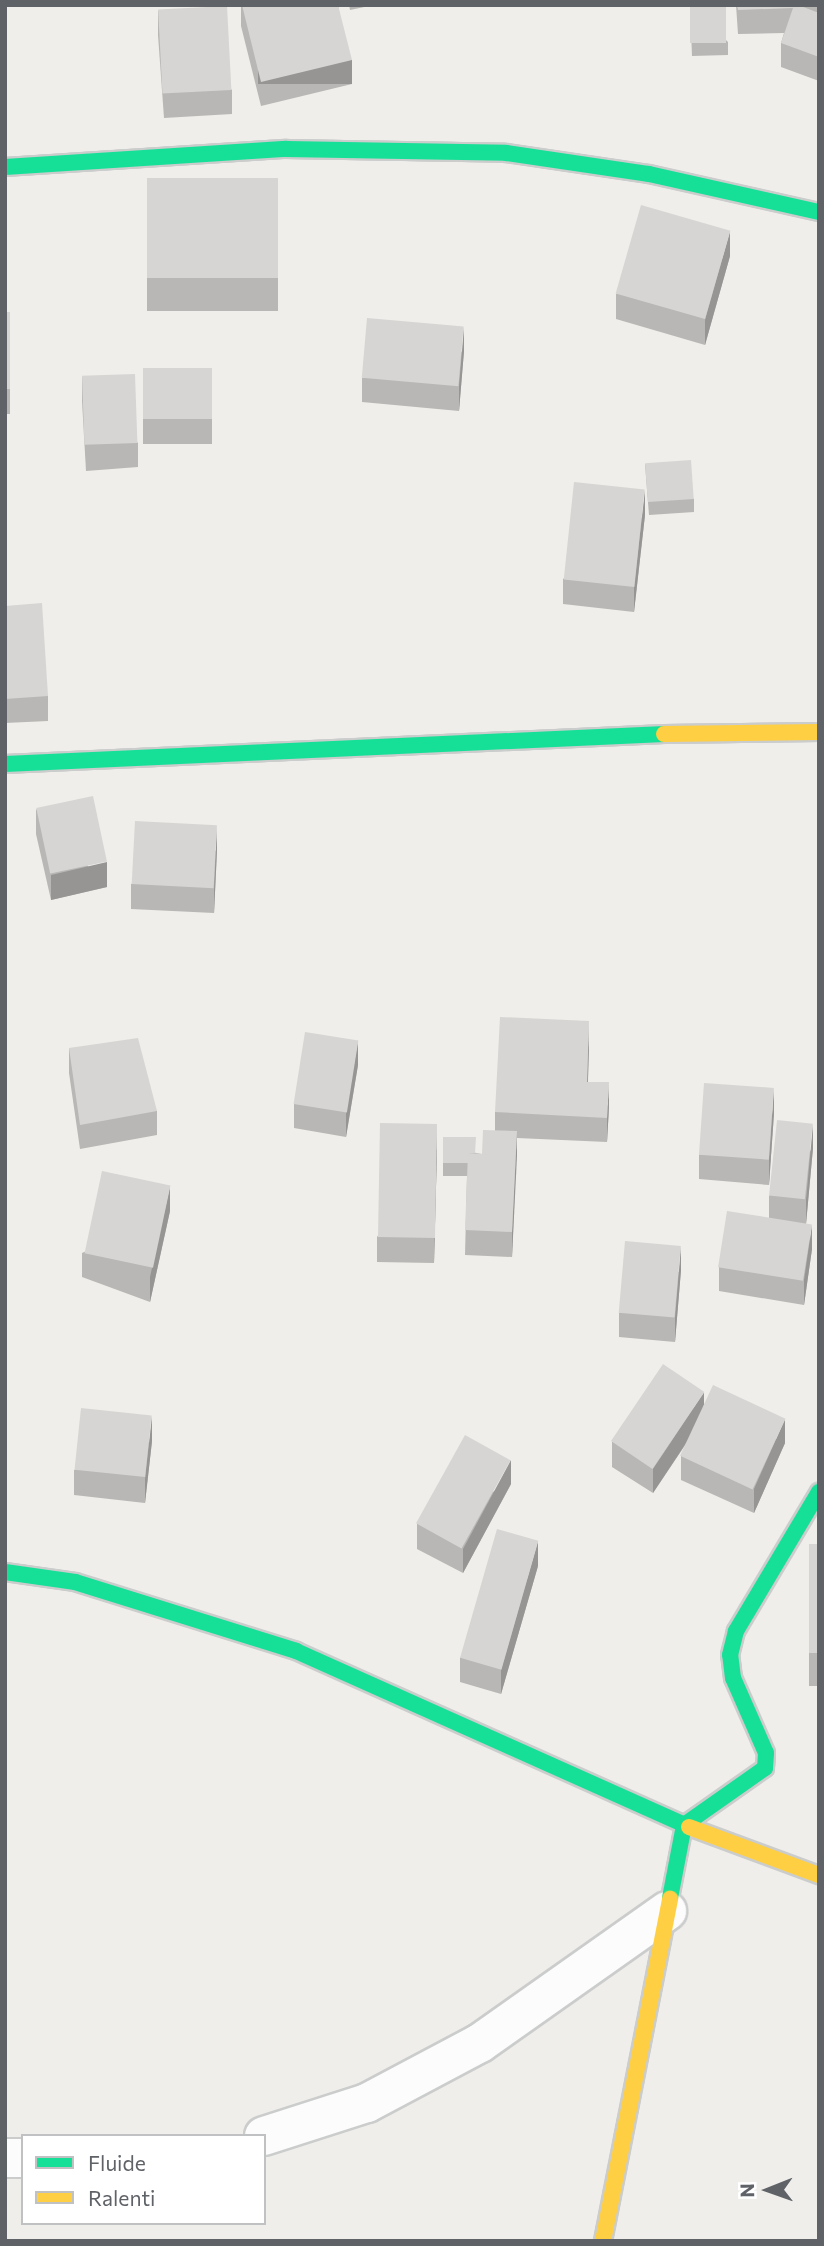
<!DOCTYPE html>
<html>
<head>
<meta charset="utf-8">
<style>
	body { margin:0 }
	#map { position:relative; width:824px; height:2246px; overflow:hidden; background:#efeeea; font-family:Commissioner,sans-serif }
	div>[style] { position:absolute }
	.roads { filter:drop-shadow(2px 0 #cbcccc) drop-shadow(-2px 0 #cbcccc) drop-shadow(0 2px #cbcccc) drop-shadow(0 -2px #cbcccc) }
	.street>* { height:38px; margin:-19px; padding:0 19px; transform-origin:19px; border-radius:19px; background:#fdfcfc }
	.fast>* { height:16px; margin:-8px; padding:0 8px; transform-origin:8px; border-radius:8px; background:#16e098 }
	.slow>* { height:16px; margin:-8px; padding:0 8px; transform-origin:8px; border-radius:8px; background:#ffcf43 }
	.wall>* { inset:0; background:#b8b7b5; transform-origin:0 0 }
	.shaded-wall>* { inset:0; background:#969594; transform-origin:0 0 }
	.building>* { inset:0; background:#d6d5d3; transform-origin:0 0 }
	span { translate:-50% -50%; white-space:nowrap; text-align:center; line-height:1.15; -webkit-text-stroke:6px #fff; paint-order:stroke }
	.frame { position:absolute; inset:0; border:7px solid #5f6368; pointer-events:none }
	.legend { position:absolute; left:21px; top:2134px; width:245px; height:91px; box-sizing:border-box; background:#fff; border:2px solid #bfc1c3; margin:0; padding:9px 12px; list-style:none; font-size:21px; color:#5f6368 }
	.legend li { display:flex; align-items:center; gap:14px; height:35px }
	.legend b { width:35px; border:2px solid #bfc1c3 }
	.north { position:absolute; left:733px; top:2155px; width:70px; height:70px; -webkit-text-stroke:5px #fff; paint-order:stroke; rotate:269deg; font-size:19px; font-weight:700; line-height:28px; text-align:center; color:#5f6368 }
	.north::after { content:''; display:block; margin:auto; width:24px; height:32px; background:#5f6368; clip-path:polygon(50% 0,100% 100%,50% 72%,0 100%) }
</style>
</head>
<body>
<div id="map">
	<div class="roads">
		<div class="street">
			<div style="left:264px;top:2136px;width:108px;rotate:-17.8deg"></div>
			<div style="left:367px;top:2103px;width:128px;rotate:-28deg"></div>
			<div style="left:480px;top:2043px;width:229px;rotate:-35.2deg"></div>
			<div style="left:5px;top:2158px;width:18px"></div>
		</div>
		<div class="fast">
			<div style="left:5px;top:167px;width:282px;rotate:-3.7deg"></div>
			<div style="left:286px;top:149px;width:220px;rotate:1deg"></div>
			<div style="left:506px;top:153px;width:145px;rotate:8.4deg"></div>
			<div style="left:649px;top:174px;width:174px;rotate:12.6deg"></div>
			<div style="left:5px;top:764px;width:660px;rotate:-2.61deg"></div>
			<div style="left:5px;top:1572px;width:71px;rotate:8.1deg"></div>
			<div style="left:75px;top:1582px;width:232px;rotate:17.3deg"></div>
			<div style="left:296px;top:1651px;width:431px;rotate:24.1deg"></div>
			<div style="left:670px;top:1898px;width:74px;rotate:-79.1deg"></div>
			<div style="left:684px;top:1825px;width:99px;rotate:-35.1deg"></div>
			<div style="left:765px;top:1768px;width:15px;rotate:-86deg"></div>
			<div style="left:766px;top:1753px;width:82px;rotate:-113.7deg"></div>
			<div style="left:733px;top:1678px;width:23px;rotate:-97deg"></div>
			<div style="left:730px;top:1655px;width:25px;rotate:-76deg"></div>
			<div style="left:736px;top:1631px;width:162px;rotate:-59.2deg"></div>
		</div>
		<div class="slow">
			<div style="left:664px;top:734px;width:155px;rotate:-0.7deg"></div>
			<div style="left:689px;top:1827px;width:139px;rotate:20.3deg"></div>
			<div style="left:603px;top:2241px;width:349px;rotate:-78.9deg"></div>
		</div>
	</div>
	<div class="wall">
		<div style="clip-path:polygon(241px 5px,338px 5px,352px 84px,261px 106px,241px 26px)"></div>
		<div style="clip-path:polygon(349px 5px,374px 5px,350px 10px)"></div>
		<div style="clip-path:polygon(690px 5px,728px 42px,728px 55px,692px 56px)"></div>
		<div style="clip-path:polygon(736px 5px,793px 5px,793px 8px,794px 5px,819px 5px,819px 81px,781px 67px,781px 43px,784px 33px,738px 34px)"></div>
		<div style="clip-path:polygon(158px 10px,232px 90px,232px 114px,164px 118px,158px 35px)"></div>
		<div style="left:147px;top:178px;width:131px;height:133px"></div>
		<div style="clip-path:polygon(730px 256px,705px 345px,616px 319px,616px 294px)"></div>
		<div style="left:5px;top:312px;width:5px;height:102px"></div>
		<div style="clip-path:polygon(464px 351px,459px 411px,362px 402px,362px 378px)"></div>
		<div style="left:143px;top:368px;width:69px;height:76px"></div>
		<div style="clip-path:polygon(82px 377px,138px 443px,138px 467px,86px 471px,82px 401px)"></div>
		<div style="clip-path:polygon(645px 464px,694px 499px,694px 512px,649px 515px)"></div>
		<div style="clip-path:polygon(645px 515px,634px 612px,563px 604px,563px 579px)"></div>
		<div style="clip-path:polygon(5px 606px,48px 696px,48px 721px,5px 723px)"></div>
		<div style="clip-path:polygon(36px 809px,107px 887px,51px 900px,36px 834px)"></div>
		<div style="clip-path:polygon(217px 850px,214px 913px,131px 909px,131px 884px)"></div>
		<div style="clip-path:polygon(589px 1046px,588px 1082px,609px 1107px,607px 1142px,517px 1138px,512px 1257px,465px 1255px,467px 1176px,443px 1176px,443px 1137px,476px 1153px,482px 1154px,495px 1131px,495px 1112px)"></div>
		<div style="clip-path:polygon(69px 1048px,157px 1111px,157px 1135px,80px 1149px,69px 1073px)"></div>
		<div style="clip-path:polygon(358px 1065px,346px 1137px,294px 1128px,294px 1104px)"></div>
		<div style="clip-path:polygon(774px 1113px,769px 1185px,699px 1179px,699px 1155px)"></div>
		<div style="clip-path:polygon(813px 1148px,806px 1224px,812px 1249px,804px 1305px,719px 1291px,719px 1267px,769px 1218px,769px 1196px)"></div>
		<div style="clip-path:polygon(437px 1149px,434px 1263px,377px 1262px,377px 1237px)"></div>
		<div style="clip-path:polygon(170px 1211px,150px 1302px,82px 1277px,82px 1253px)"></div>
		<div style="clip-path:polygon(681px 1270px,675px 1342px,619px 1337px,619px 1313px)"></div>
		<div style="clip-path:polygon(704px 1404px,785px 1443px,754px 1513px,681px 1480px,681px 1456px,688px 1441px,653px 1493px,612px 1467px,612px 1442px)"></div>
		<div style="clip-path:polygon(152px 1441px,145px 1503px,74px 1495px,74px 1470px)"></div>
		<div style="clip-path:polygon(511px 1484px,463px 1573px,417px 1549px,417px 1524px)"></div>
		<div style="left:809px;top:1544px;width:10px;height:142px"></div>
		<div style="clip-path:polygon(538px 1566px,501px 1694px,460px 1682px,460px 1658px)"></div>
	</div>
	<div class="shaded-wall">
		<div style="left:352px;top:60px;width:24px;height:94px;rotate:90deg"></div>
		<div style="clip-path:polygon(730px 231px,730px 256px,705px 345px,705px 320px)"></div>
		<div style="clip-path:polygon(464px 327px,464px 351px,459px 411px,459px 386px)"></div>
		<div style="clip-path:polygon(645px 490px,645px 515px,634px 612px,634px 587px)"></div>
		<div style="clip-path:polygon(217px 826px,217px 850px,214px 913px,214px 889px)"></div>
		<div style="clip-path:polygon(107px 862px,107px 887px,51px 900px,51px 875px)"></div>
		<div style="clip-path:polygon(589px 1021px,589px 1046px,587px 1106px,587px 1082px)"></div>
		<div style="clip-path:polygon(358px 1040px,358px 1065px,346px 1137px,346px 1112px)"></div>
		<div style="clip-path:polygon(609px 1082px,609px 1107px,607px 1142px,607px 1118px)"></div>
		<div style="clip-path:polygon(774px 1088px,774px 1113px,769px 1185px,769px 1160px)"></div>
		<div style="clip-path:polygon(437px 1124px,437px 1149px,434px 1263px,434px 1239px)"></div>
		<div style="clip-path:polygon(813px 1124px,813px 1148px,806px 1224px,806px 1200px)"></div>
		<div style="clip-path:polygon(517px 1131px,517px 1156px,512px 1257px,512px 1232px)"></div>
		<div style="clip-path:polygon(170px 1186px,170px 1211px,150px 1302px,150px 1277px)"></div>
		<div style="clip-path:polygon(812px 1225px,812px 1249px,804px 1305px,804px 1280px)"></div>
		<div style="clip-path:polygon(681px 1246px,681px 1270px,675px 1342px,675px 1318px)"></div>
		<div style="clip-path:polygon(704px 1392px,704px 1416px,653px 1493px,653px 1469px)"></div>
		<div style="clip-path:polygon(152px 1416px,152px 1441px,145px 1503px,145px 1479px)"></div>
		<div style="clip-path:polygon(785px 1419px,785px 1443px,754px 1513px,754px 1489px)"></div>
		<div style="clip-path:polygon(511px 1460px,511px 1484px,463px 1573px,463px 1549px)"></div>
		<div style="clip-path:polygon(538px 1541px,538px 1566px,501px 1694px,501px 1670px)"></div>
	</div>
	<div class="building">
		<div style="clip-path:polygon(242px 5px,338px 5px,352px 60px,261px 82px)"></div>
		<div style="left:690px;top:5px;width:36px;height:38px"></div>
		<div style="clip-path:polygon(737px 5px,793px 5px,793px 8px,738px 10px)"></div>
		<div style="clip-path:polygon(794px 5px,798px 5px,819px 13px,819px 57px,781px 43px)"></div>
		<div style="left:227px;top:6px;width:84px;height:69px;rotate:87deg"></div>
		<div style="left:147px;top:178px;width:131px;height:100px"></div>
		<div style="left:641px;top:205px;width:93px;height:92px;rotate:16deg"></div>
		<div style="left:5px;top:312px;width:5px;height:77px"></div>
		<div style="left:367px;top:318px;width:97px;height:60px;rotate:5deg"></div>
		<div style="left:143px;top:368px;width:69px;height:51px"></div>
		<div style="left:135px;top:374px;width:69px;height:53px;rotate:88deg"></div>
		<div style="left:691px;top:460px;width:39px;height:46px;rotate:86deg"></div>
		<div style="left:574px;top:482px;width:71px;height:98px;rotate:6deg"></div>
		<div style="clip-path:polygon(42px 603px,48px 696px,5px 699px,5px 606px)"></div>
		<div style="left:93px;top:796px;width:67px;height:58px;rotate:78deg"></div>
		<div style="left:135px;top:821px;width:82px;height:63px;rotate:3deg"></div>
		<div style="clip-path:polygon(500px 1017px,589px 1021px,587px 1082px,609px 1082px,607px 1118px,495px 1112px)"></div>
		<div style="left:305px;top:1032px;width:54px;height:73px;rotate:9deg"></div>
		<div style="clip-path:polygon(138px 1038px,157px 1111px,80px 1125px,69px 1048px)"></div>
		<div style="left:704px;top:1083px;width:70px;height:72px;rotate:4deg"></div>
		<div style="left:777px;top:1120px;width:36px;height:76px;rotate:6deg"></div>
		<div style="left:380px;top:1123px;width:57px;height:114px;rotate:1deg"></div>
		<div style="clip-path:polygon(483px 1130px,517px 1131px,512px 1232px,465px 1230px,468px 1153px,482px 1154px)"></div>
		<div style="clip-path:polygon(443px 1137px,476px 1137px,475px 1153px,468px 1153px,468px 1163px,443px 1163px)"></div>
		<div style="left:102px;top:1171px;width:70px;height:84px;rotate:12deg"></div>
		<div style="left:727px;top:1211px;width:86px;height:57px;rotate:9deg"></div>
		<div style="left:625px;top:1241px;width:56px;height:72px;rotate:5deg"></div>
		<div style="left:663px;top:1364px;width:50px;height:93px;rotate:34deg"></div>
		<div style="left:713px;top:1385px;width:80px;height:78px;rotate:25deg"></div>
		<div style="left:81px;top:1408px;width:71px;height:62px;rotate:6deg"></div>
		<div style="left:465px;top:1435px;width:52px;height:101px;rotate:29deg"></div>
		<div style="left:497px;top:1529px;width:43px;height:134px;rotate:16deg"></div>
		<div style="left:809px;top:1544px;width:10px;height:109px"></div>
	</div>
	<div class="frame"></div>
	<ul class="legend">
	<li><b style="height:9px;background:#16e098"></b>Fluide</li>
	<li><b style="height:9px;background:#ffcf43"></b>Ralenti</li>
	</ul>
	<div class="north">N</div>
</div>
</body>
</html>
